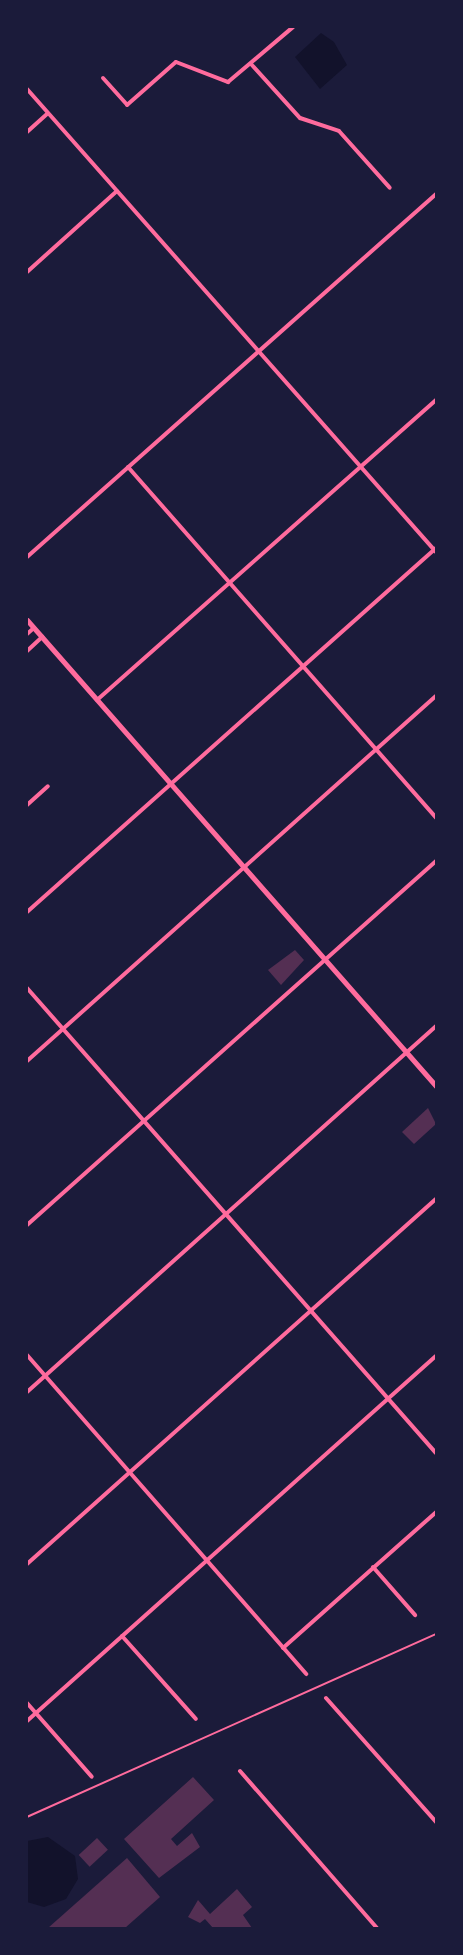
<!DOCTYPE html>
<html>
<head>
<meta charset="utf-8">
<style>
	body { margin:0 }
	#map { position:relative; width:463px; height:1955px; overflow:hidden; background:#1b1b3a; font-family:Mulish,sans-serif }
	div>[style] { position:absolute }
	.water>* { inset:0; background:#12122b }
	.building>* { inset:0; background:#542f53; transform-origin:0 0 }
	.path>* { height:1.5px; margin:-0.75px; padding:0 0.75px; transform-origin:0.75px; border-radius:0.75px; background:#ff6b9d }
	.minor>* { height:4px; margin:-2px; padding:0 2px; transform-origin:2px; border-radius:2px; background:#ff6b9d }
	.secondary>* { height:5px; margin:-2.5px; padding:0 2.5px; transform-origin:2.5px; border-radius:2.5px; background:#ff6b9d }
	span { translate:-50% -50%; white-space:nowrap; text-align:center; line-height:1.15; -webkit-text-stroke:6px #1b1b3a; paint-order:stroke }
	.frame { position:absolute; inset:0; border:28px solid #1b1b3a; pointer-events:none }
</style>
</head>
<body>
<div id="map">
	<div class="water">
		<div style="clip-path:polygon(321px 33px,334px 42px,347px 65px,320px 89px,295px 57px)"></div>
		<div style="clip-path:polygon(48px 1837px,75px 1856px,78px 1879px,66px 1899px,44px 1907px,27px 1902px,27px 1841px)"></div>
	</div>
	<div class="building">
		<div style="clip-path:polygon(295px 950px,304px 960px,281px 985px,268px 970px)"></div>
		<div style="clip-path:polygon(428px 1108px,436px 1124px,414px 1144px,402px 1132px)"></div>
		<div style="clip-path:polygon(193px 1777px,214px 1800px,171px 1839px,177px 1846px,192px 1833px,200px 1847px,159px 1878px,124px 1839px)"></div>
		<div style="left:97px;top:1838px;width:16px;height:25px;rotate:47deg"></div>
		<div style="clip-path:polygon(127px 1858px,160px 1897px,125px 1928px,48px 1928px)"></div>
		<div style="clip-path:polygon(237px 1889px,252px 1907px,243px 1915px,252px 1928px,213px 1928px,205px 1919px,200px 1923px,188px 1917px,198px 1900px,210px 1914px)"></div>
	</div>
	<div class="path">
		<div style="left:27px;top:1817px;width:448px;rotate:-24.1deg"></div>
	</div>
	<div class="minor">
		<div style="left:251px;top:64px;width:73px;rotate:47.8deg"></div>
		<div style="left:300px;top:118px;width:41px;rotate:18.4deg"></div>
		<div style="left:339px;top:131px;width:76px;rotate:48.2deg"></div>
		<div style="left:103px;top:78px;width:36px;rotate:48deg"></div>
		<div style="left:127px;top:105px;width:65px;rotate:-41.3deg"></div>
		<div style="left:176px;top:62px;width:56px;rotate:21deg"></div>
		<div style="left:228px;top:82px;width:85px;rotate:-40.2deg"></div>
		<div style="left:27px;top:89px;width:618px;rotate:48.54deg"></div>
		<div style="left:27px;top:132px;width:28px;rotate:-42deg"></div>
		<div style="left:27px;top:272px;width:121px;rotate:-42deg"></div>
		<div style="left:128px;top:467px;width:467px;rotate:48.7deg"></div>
		<div style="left:27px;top:557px;width:547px;rotate:-41.59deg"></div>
		<div style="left:27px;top:634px;width:9px;rotate:-41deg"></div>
		<div style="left:27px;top:651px;width:21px;rotate:-43deg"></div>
		<div style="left:97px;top:700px;width:453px;rotate:-41.5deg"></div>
		<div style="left:27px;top:805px;width:28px;rotate:-42deg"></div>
		<div style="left:27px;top:912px;width:548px;rotate:-41.67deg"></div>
		<div style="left:27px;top:988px;width:619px;rotate:48.67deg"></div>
		<div style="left:27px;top:1061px;width:548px;rotate:-41.75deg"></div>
		<div style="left:27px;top:1225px;width:548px;rotate:-41.67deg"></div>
		<div style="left:27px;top:1355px;width:424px;rotate:48.8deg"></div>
		<div style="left:27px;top:1392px;width:549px;rotate:-41.82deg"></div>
		<div style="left:27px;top:1564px;width:548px;rotate:-41.75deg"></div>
		<div style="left:373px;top:1567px;width:64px;rotate:48.8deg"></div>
		<div style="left:122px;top:1636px;width:111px;rotate:48.3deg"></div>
		<div style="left:283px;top:1648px;width:205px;rotate:-41.6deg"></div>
		<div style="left:326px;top:1698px;width:166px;rotate:48.4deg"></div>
		<div style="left:27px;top:1703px;width:98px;rotate:48.7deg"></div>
		<div style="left:27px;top:1721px;width:548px;rotate:-41.75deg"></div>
		<div style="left:240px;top:1771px;width:208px;rotate:48.9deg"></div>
	</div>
	<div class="secondary">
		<div style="left:27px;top:620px;width:620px;rotate:48.73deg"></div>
	</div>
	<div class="frame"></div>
</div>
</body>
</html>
